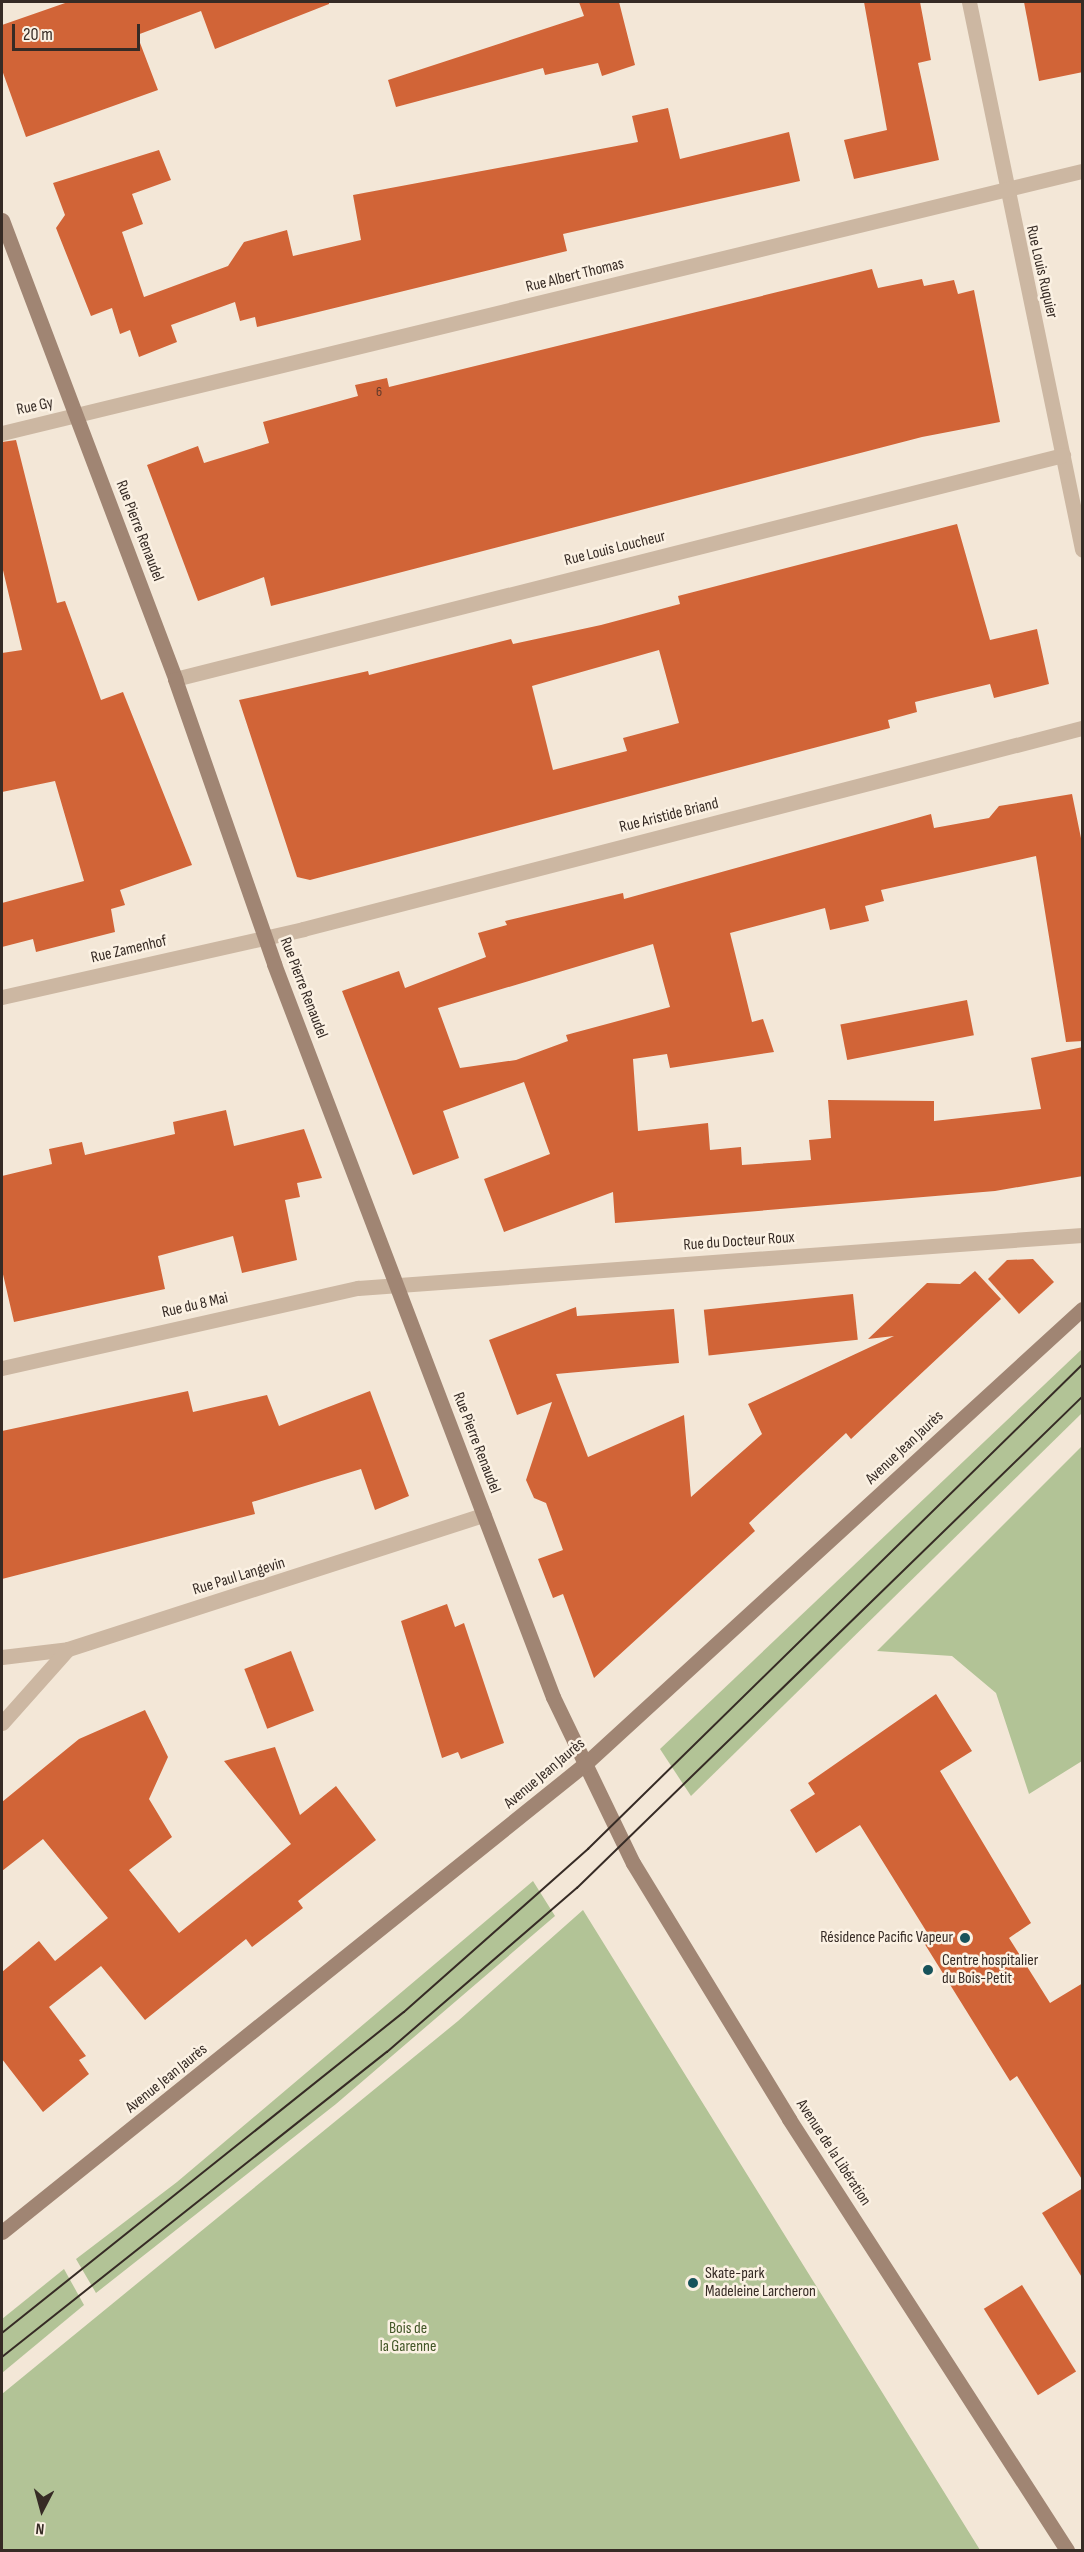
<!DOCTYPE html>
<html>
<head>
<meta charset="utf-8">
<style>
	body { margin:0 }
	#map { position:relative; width:1084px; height:2552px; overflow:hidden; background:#f3e7d7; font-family:"Sofia Sans Condensed",sans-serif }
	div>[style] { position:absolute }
	.green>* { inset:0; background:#b2c396 }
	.building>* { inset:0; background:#d16437; transform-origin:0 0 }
	.street>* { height:15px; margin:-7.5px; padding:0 7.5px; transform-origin:7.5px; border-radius:7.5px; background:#ccb7a2 }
	.secondary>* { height:15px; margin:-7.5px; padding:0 7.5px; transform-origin:7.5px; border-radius:7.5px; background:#a08573 }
	.tram>* { height:1.5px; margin:-0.75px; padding:0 0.75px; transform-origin:0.75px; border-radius:0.75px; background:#362b25 }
	.dots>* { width:16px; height:16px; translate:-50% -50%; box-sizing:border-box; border:3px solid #fbf1e3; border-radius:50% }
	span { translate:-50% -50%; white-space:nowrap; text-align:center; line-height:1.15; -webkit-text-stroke:5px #fbf1e3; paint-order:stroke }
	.number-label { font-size:14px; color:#5d392a }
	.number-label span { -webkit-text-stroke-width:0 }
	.street-label { font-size:16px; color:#362b25 }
	.poi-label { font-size:16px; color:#362b25 }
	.right { translate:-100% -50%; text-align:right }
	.left { translate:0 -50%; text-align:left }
	.park-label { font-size:16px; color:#425627 }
	.frame { position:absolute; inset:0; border:3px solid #362b25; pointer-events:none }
	.north { position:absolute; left:12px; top:2480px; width:60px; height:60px; -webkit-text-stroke:4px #fbf1e3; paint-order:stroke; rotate:186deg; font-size:16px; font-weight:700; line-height:24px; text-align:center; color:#362b25 }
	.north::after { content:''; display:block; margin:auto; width:21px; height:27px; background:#362b25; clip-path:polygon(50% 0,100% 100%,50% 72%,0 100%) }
	.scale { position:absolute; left:12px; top:24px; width:128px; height:27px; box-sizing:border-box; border:3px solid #362b25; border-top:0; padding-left:8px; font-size:18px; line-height:21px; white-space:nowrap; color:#362b25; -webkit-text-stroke:4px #fbf1e3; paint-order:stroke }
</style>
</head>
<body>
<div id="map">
	<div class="green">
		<div style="clip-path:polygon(1082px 1349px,1082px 1413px,691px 1796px,660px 1749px)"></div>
		<div style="clip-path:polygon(1082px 1446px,1082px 1761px,1029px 1794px,996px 1693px,952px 1656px,877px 1651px)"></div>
		<div style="clip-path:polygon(533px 1881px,555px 1916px,336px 2104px,96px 2293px,76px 2259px,177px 2182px)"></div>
		<div style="clip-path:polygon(583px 1910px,980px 2550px,2px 2550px,2px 2394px,458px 2021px)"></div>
		<div style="clip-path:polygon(64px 2269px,84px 2305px,2px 2373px,2px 2319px)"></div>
	</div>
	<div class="building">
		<div style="clip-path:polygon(68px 2px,329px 2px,329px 4px,215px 49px,201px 11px,137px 35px,158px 90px,26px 137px,2px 70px,2px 25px)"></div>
		<div style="clip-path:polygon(579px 2px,619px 2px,635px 65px,602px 76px,598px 63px,545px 75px,543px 68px,396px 107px,388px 80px,584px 16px)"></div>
		<div style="clip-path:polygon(864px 2px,920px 2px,931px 60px,918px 63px,939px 160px,854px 179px,844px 140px,887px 130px)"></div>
		<div style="clip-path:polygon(1024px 2px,1083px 2px,1083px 72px,1039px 81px)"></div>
		<div style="clip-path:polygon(668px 108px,680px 159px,789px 132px,800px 181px,563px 234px,567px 251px,257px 327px,255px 317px,240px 321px,235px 302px,171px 325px,177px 342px,139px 357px,130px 330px,120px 334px,112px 308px,91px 316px,56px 228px,65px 215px,53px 183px,159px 150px,171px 180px,132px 194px,143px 224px,122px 232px,144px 297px,228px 266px,244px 242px,287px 230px,293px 256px,361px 240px,353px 195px,638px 142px,632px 116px)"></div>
		<div style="clip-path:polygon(872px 269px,878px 288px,922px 279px,924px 286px,954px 280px,958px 294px,974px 290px,1000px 422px,922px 437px,271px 606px,264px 577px,198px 601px,147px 465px,198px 446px,204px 463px,269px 443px,263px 422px,358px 396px,355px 385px,387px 378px,389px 387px)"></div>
		<div style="clip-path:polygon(16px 440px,57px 603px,65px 601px,101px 700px,123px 692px,192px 865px,120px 890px,125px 905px,111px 909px,115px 932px,36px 952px,33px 939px,2px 947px,2px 903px,84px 881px,55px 781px,2px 792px,2px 653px,22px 650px,2px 566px,2px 442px)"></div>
		<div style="clip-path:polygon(evenodd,957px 524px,990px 640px,1037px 629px,1049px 684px,994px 698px,990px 684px,915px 702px,917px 712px,888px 720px,890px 728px,310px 880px,297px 877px,239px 700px,368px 671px,369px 675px,511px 639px,513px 644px,601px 625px,680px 604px,678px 596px,957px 524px,659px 650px,679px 723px,623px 738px,627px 751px,553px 770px,532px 686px,659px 650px)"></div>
		<div style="clip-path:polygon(evenodd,1072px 794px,1083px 848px,1083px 1041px,1066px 1042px,1036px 856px,881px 890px,884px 901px,865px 906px,869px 921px,830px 930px,825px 908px,730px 933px,752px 1022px,763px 1019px,774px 1052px,670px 1068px,667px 1054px,633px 1059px,638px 1131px,708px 1123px,710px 1150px,741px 1147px,742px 1165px,811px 1160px,809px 1140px,831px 1138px,828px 1100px,934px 1101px,934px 1121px,1041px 1109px,1031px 1058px,1083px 1047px,1083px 1176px,995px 1191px,615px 1223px,613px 1192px,504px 1232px,484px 1179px,550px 1154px,524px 1082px,443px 1111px,459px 1158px,413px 1175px,342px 991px,399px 971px,405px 988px,486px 957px,478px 933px,507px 925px,505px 921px,623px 893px,624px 899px,931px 814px,934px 828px,989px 818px,999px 806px,1072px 794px,653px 944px,670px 1007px,566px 1035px,568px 1041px,516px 1060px,460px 1068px,438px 1008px,653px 944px)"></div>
		<div style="left:967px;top:1000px;width:36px;height:129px;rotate:79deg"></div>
		<div style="clip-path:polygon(226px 1110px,234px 1146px,304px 1129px,322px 1178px,297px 1183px,300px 1197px,285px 1200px,297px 1260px,242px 1273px,233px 1236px,158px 1256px,165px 1289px,14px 1322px,2px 1270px,2px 1176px,52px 1164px,49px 1149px,82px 1142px,85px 1155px,175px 1134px,173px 1122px)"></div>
		<div style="clip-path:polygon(1033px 1259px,1054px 1282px,1019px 1314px,988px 1279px,1007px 1260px)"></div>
		<div style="clip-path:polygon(975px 1271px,1001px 1299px,851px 1439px,846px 1433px,749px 1523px,755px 1531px,594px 1678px,563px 1594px,553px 1598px,538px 1559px,563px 1550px,546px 1503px,534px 1498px,526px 1480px,552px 1402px,517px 1415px,489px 1340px,576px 1307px,577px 1316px,674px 1309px,679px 1363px,556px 1374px,588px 1457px,684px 1415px,691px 1497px,762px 1434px,748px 1404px,894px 1336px,868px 1339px,927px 1283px,960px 1284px)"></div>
		<div style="left:853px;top:1294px;width:46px;height:150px;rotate:84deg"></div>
		<div style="clip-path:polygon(188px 1391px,193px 1412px,267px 1395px,279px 1426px,370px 1391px,409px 1496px,375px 1510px,361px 1469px,252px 1502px,255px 1514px,2px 1579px,2px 1431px)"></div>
		<div style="clip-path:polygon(447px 1604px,455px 1627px,464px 1623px,504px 1743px,461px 1759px,458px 1752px,442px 1758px,401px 1621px)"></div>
		<div style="left:291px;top:1651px;width:64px;height:50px;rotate:69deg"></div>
		<div style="clip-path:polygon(936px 1694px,972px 1751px,940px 1771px,1031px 1923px,1009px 1938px,1050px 2003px,1083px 1983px,1083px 2181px,1017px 2076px,1010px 2081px,921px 1938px,928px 1934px,860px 1825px,816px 1853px,790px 1810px,815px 1794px,808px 1783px)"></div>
		<div style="clip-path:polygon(145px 1710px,168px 1757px,149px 1799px,172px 1837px,129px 1870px,179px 1933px,291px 1844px,224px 1761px,275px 1747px,300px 1815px,336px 1786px,376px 1840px,298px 1901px,303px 1908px,252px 1947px,246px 1939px,145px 2020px,101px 1966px,49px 2007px,86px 2056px,79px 2060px,89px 2074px,43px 2112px,2px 2059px,2px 1972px,39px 1941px,55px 1961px,108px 1918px,43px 1839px,2px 1871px,2px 1802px,79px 1739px)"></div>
		<div style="clip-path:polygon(1083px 2188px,1083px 2279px,1042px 2213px)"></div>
		<div style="left:1022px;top:2285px;width:102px;height:45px;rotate:58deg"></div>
	</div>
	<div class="street">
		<div style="left:969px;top:2px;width:559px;rotate:78.33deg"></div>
		<div style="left:2px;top:433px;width:1111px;rotate:-13.64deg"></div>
		<div style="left:175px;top:679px;width:916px;rotate:-14.16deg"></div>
		<div style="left:2px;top:997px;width:309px;rotate:-12.7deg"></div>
		<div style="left:303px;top:929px;width:805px;rotate:-14.47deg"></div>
		<div style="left:2px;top:1368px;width:365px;rotate:-12.7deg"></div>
		<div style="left:358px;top:1288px;width:726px;rotate:-4.19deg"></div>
		<div style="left:2px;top:1657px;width:66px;rotate:-6.9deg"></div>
		<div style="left:68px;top:1649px;width:437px;rotate:-17.9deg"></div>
		<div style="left:2px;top:1723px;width:99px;rotate:-48.3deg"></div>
	</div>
	<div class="secondary">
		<div style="left:2px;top:220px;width:491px;rotate:69.3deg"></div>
		<div style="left:175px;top:679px;width:302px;rotate:70.8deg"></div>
		<div style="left:274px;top:964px;width:784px;rotate:69.16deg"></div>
		<div style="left:553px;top:1697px;width:184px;rotate:64.3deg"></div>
		<div style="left:633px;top:1863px;width:300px;rotate:58.6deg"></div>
		<div style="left:789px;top:2119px;width:513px;rotate:57.18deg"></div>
		<div style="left:2px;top:2232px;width:748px;rotate:-38.76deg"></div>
		<div style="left:585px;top:1764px;width:674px;rotate:-42.47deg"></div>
	</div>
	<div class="tram">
		<div style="left:2px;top:2333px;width:514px;rotate:-38.61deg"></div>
		<div style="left:404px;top:2012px;width:246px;rotate:-41.5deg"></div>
		<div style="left:588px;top:1849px;width:692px;rotate:-44.41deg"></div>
		<div style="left:2px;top:2357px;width:491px;rotate:-38.4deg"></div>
		<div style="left:387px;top:2052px;width:251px;rotate:-40.8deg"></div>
		<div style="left:577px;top:1888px;width:704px;rotate:-44.19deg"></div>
	</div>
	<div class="dots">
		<div style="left:965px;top:1938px;background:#17535b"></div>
		<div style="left:928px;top:1970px;background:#17535b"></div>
		<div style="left:693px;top:2283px;background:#17535b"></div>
	</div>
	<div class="number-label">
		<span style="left:379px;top:392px">6</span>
	</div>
	<div class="street-label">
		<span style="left:1041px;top:272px;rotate:77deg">Rue Louis Ruquier</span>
		<span style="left:575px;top:276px;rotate:-14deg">Rue Albert Thomas</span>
		<span style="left:35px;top:407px;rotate:-12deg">Rue Gy</span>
		<span style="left:139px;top:531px;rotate:69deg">Rue Pierre Renaudel</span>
		<span style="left:615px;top:549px;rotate:-14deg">Rue Louis Loucheur</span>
		<span style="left:669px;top:816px;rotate:-14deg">Rue Aristide Briand</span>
		<span style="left:129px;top:950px;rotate:-13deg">Rue Zamenhof</span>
		<span style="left:303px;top:988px;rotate:69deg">Rue Pierre Renaudel</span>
		<span style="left:739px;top:1242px;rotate:-4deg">Rue du Docteur Roux</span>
		<span style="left:195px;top:1306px;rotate:-13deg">Rue du 8 Mai</span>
		<span style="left:476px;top:1443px;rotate:69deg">Rue Pierre Renaudel</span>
		<span style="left:905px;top:1448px;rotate:-43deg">Avenue Jean Jaurès</span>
		<span style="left:239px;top:1577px;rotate:-17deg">Rue Paul Langevin</span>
		<span style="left:545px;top:1774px;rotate:-40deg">Avenue Jean Jaurès</span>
		<span style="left:167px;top:2079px;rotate:-39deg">Avenue Jean Jaurès</span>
		<span style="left:833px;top:2153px;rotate:57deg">Avenue de la Libération</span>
	</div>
	<div class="poi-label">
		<span class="right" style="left:953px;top:1938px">Résidence Pacific Vapeur</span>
		<span class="left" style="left:942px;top:1970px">Centre hospitalier<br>du Bois-Petit</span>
		<span class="left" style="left:705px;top:2283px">Skate-park<br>Madeleine Larcheron</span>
	</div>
	<div class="park-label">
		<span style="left:408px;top:2338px">Bois de<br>la Garenne</span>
	</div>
	<div class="frame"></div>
	<div class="north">N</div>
	<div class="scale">20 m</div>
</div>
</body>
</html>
